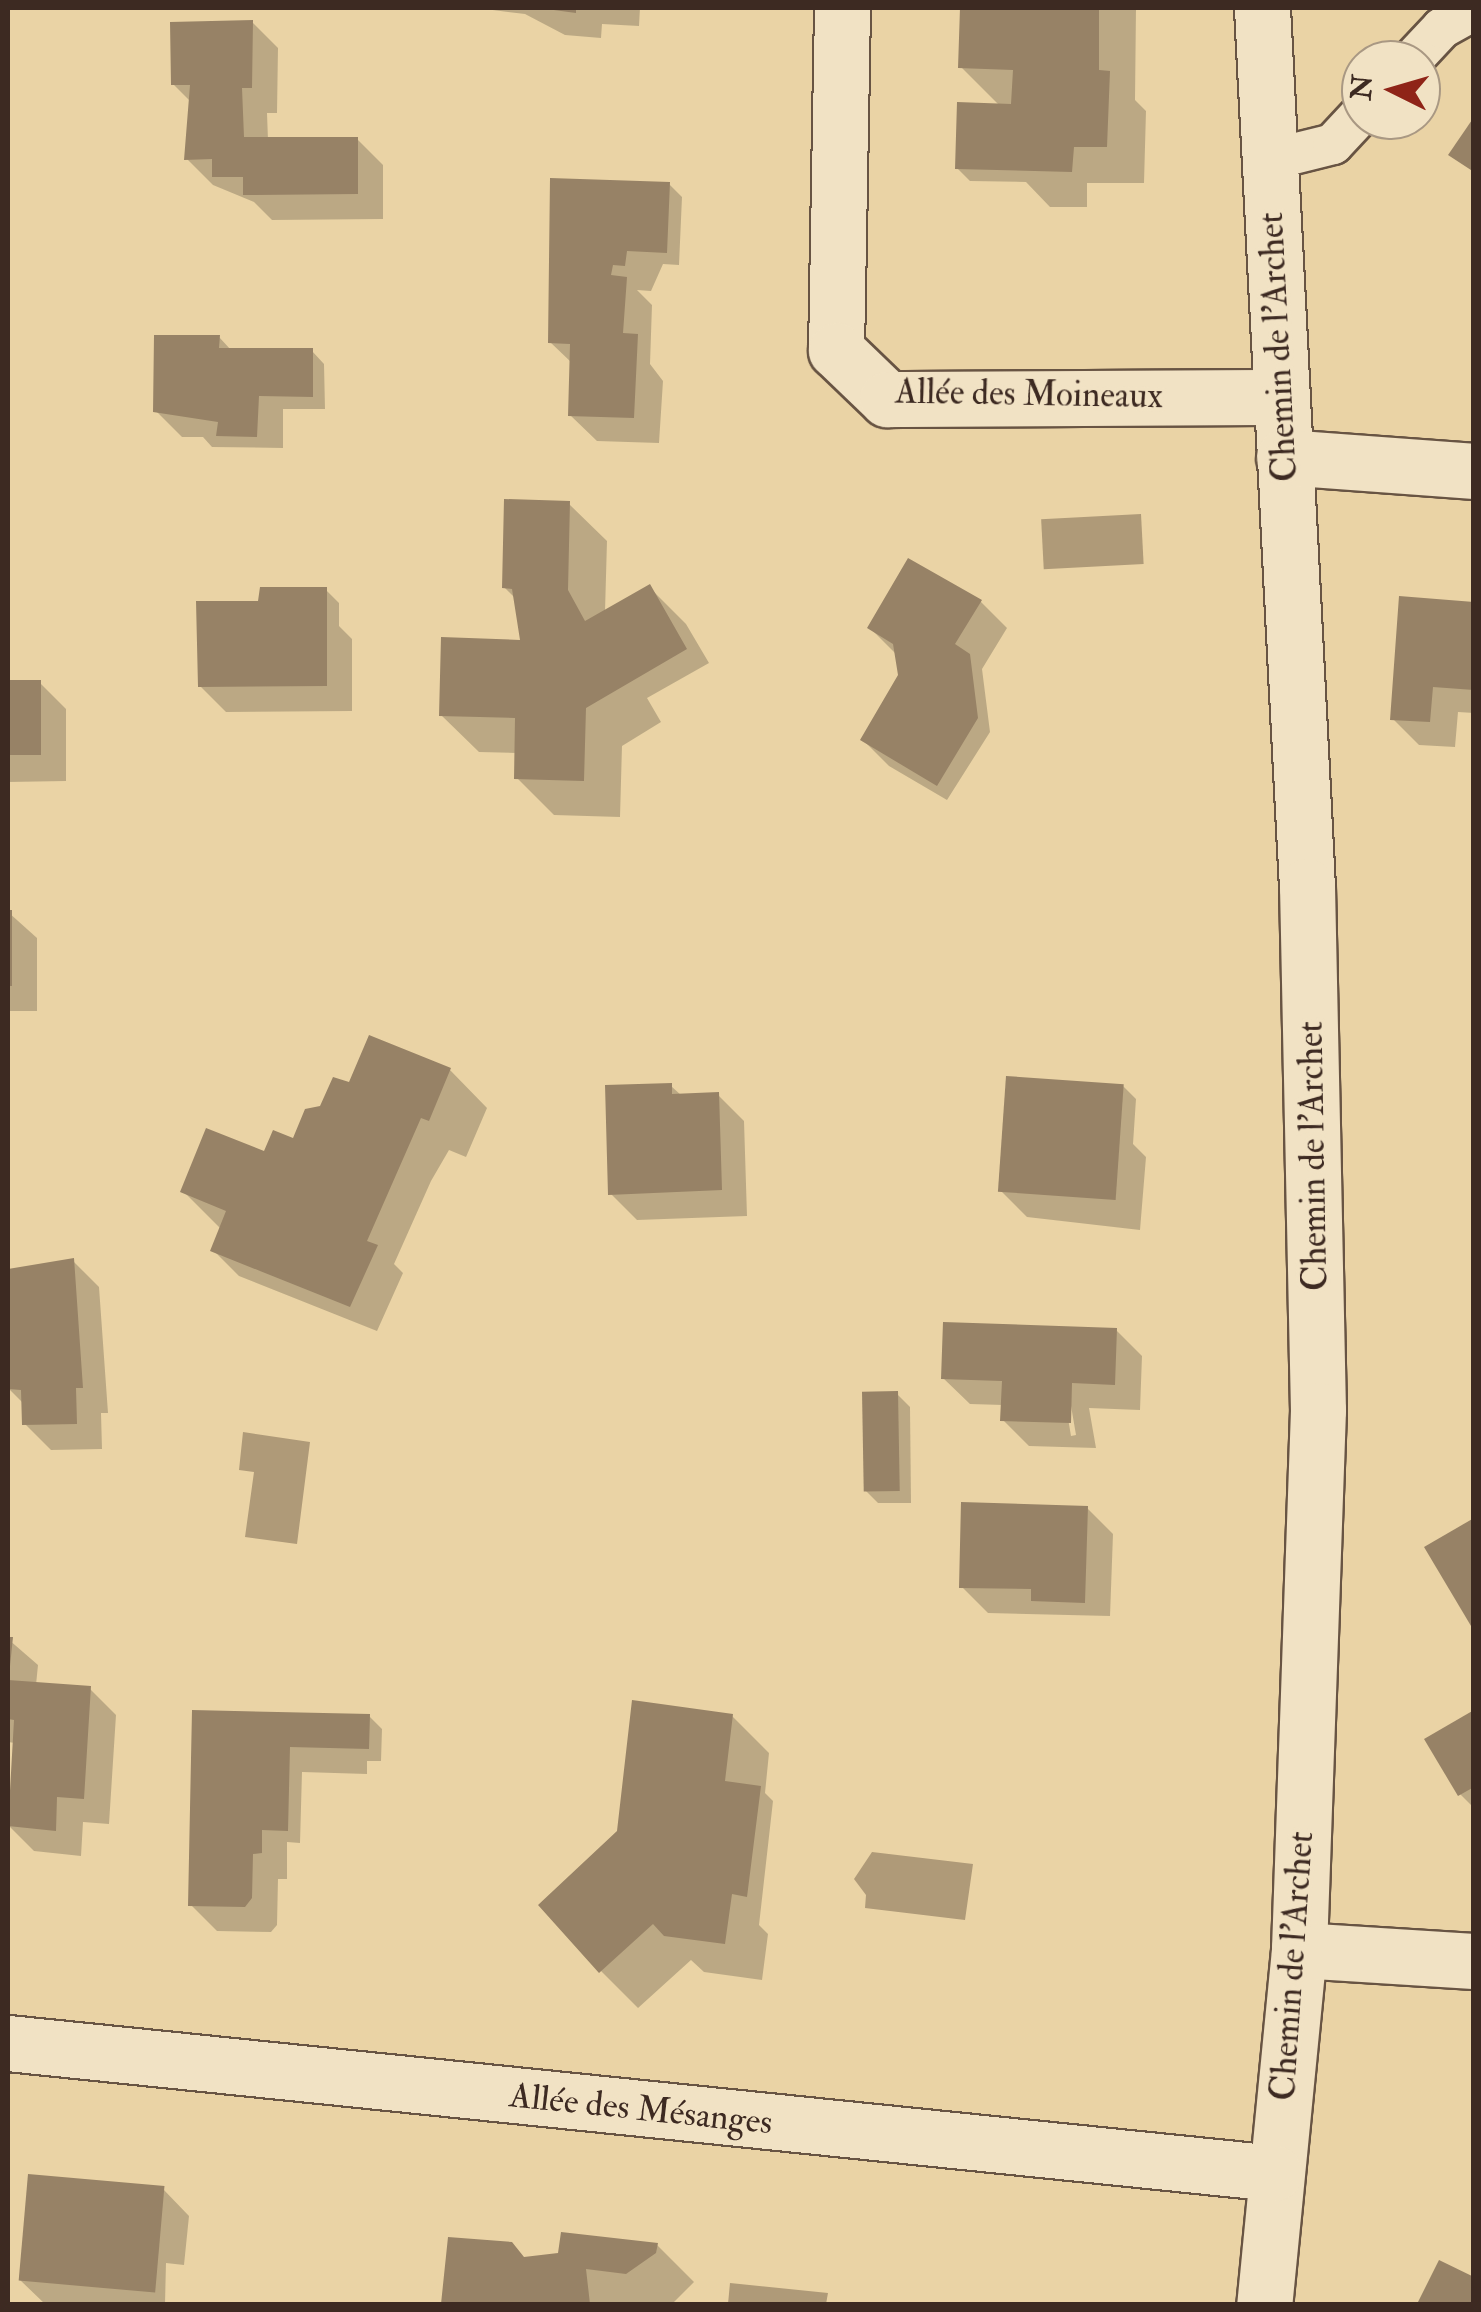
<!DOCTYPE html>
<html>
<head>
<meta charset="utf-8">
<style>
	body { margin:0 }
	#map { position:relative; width:1481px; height:2312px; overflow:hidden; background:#ead3a5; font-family:"IM FELL Double Pica",serif }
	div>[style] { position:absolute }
	.water>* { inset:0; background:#af9a78; transform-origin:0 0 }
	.shadow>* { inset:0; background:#0003 }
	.building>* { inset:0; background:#978266; transform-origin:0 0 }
	.roads { filter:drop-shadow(2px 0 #685443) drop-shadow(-2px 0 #685443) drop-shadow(0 2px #685443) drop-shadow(0 -2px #685443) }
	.lane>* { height:40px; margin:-20px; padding:0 20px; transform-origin:20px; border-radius:20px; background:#f1e2c4 }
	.street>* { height:55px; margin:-27.5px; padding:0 27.5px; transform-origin:27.5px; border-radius:27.5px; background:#f1e2c4 }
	span { translate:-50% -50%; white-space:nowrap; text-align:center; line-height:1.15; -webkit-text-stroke:8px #f1e2c4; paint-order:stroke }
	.street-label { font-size:35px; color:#3d2a22 }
	.frame { position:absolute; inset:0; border:10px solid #3d2a22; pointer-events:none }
	.north { position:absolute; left:1341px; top:40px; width:100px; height:100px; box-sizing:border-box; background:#f1e2c4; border:2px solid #a99883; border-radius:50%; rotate:275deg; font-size:28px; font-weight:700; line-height:40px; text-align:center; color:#3d2a22 }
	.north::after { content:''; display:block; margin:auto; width:35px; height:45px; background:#8f2418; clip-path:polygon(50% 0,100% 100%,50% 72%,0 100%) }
</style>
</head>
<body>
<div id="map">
	<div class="water">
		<div style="left:1141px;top:514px;width:50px;height:100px;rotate:87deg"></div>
		<div style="clip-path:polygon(243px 1432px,310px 1442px,297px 1544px,245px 1537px,254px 1472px,239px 1470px)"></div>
		<div style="clip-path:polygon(872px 1852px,973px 1864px,965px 1920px,865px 1908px,866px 1895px,854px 1879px)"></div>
		<div style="clip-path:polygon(730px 2283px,828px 2293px,826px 2304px,728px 2304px)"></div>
	</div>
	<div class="shadow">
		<div style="clip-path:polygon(477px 8px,640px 8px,639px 26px,602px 24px,601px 38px,565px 35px,525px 14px)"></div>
		<div style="clip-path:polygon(963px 8px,1136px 8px,1135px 100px,1146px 111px,1144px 183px,1087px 183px,1087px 207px,1050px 207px,1026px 182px,970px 181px,957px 168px,1000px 106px,961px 67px)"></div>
		<div style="clip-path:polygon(252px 22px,278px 48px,277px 113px,267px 113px,268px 140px,357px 139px,383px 165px,383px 219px,272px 220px,254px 202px,213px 185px,187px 159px,191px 102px,173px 84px)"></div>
		<div style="clip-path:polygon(669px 184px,682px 197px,679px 265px,663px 264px,651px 291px,637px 290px,652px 305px,650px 364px,663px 381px,659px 443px,597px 441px,570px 415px,572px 363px,550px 342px)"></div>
		<div style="clip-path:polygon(219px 337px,231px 350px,312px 351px,324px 364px,325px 409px,283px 409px,283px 448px,212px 447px,203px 437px,182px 437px,156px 411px)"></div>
		<div style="clip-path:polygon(569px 504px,607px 541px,605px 612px,649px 587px,686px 624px,709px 663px,647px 698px,661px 722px,622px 746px,620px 817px,554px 815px,517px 778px,517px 753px,479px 752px,441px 715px,522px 642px,516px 599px,504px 587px)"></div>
		<div style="clip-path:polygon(908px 561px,981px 602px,1007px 628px,982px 669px,990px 732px,947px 800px,889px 766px,863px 740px,900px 677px,897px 655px,870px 628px)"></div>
		<div style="clip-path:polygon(326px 590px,339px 603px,339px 626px,352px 639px,352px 711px,226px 712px,200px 686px,261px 608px)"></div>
		<div style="clip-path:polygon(1474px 604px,1474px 713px,1458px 712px,1455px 747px,1419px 745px,1393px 719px)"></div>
		<div style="clip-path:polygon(8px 683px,40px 683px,66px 709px,66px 781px,8px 782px)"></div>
		<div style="clip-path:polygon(8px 912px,37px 938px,37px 1011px,8px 1011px)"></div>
		<div style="clip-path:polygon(450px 1070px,487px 1108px,466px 1157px,449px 1150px,431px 1181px,394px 1264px,403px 1273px,377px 1331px,239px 1276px,213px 1250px,221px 1229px,183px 1191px,275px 1158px,351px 1085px)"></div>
		<div style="clip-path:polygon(671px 1086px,682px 1096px,718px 1095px,744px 1121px,747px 1216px,637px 1220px,611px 1194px)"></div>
		<div style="clip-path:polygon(1123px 1086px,1136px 1099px,1133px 1144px,1146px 1157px,1140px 1230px,1027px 1217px,1001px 1191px)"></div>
		<div style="clip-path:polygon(73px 1261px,99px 1287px,108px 1413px,101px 1413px,102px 1449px,51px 1450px,25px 1424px,24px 1404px,8px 1388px,8px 1313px)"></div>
		<div style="clip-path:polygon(evenodd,1116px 1330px,1142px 1356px,1140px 1410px,1089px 1408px,1096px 1448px,1029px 1446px,1003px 1420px,1003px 1405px,970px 1404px,943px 1378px,1116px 1330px,1064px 1394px,1070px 1400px,1076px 1435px,1071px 1436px,1064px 1394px)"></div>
		<div style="clip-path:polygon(897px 1394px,910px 1407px,911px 1503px,878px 1503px,865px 1490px)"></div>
		<div style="clip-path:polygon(1087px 1508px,1113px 1534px,1110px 1616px,988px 1613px,962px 1587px)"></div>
		<div style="clip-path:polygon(8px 1639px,38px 1665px,36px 1685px,90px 1689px,116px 1715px,109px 1824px,83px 1822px,81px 1856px,34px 1851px,8px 1825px,15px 1743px,8px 1742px)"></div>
		<div style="clip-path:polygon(195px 1712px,369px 1716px,382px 1729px,381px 1761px,367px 1761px,367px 1774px,302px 1772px,300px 1843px,287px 1842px,287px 1879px,278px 1879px,277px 1925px,271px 1932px,217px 1931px,191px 1905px)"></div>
		<div style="clip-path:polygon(1474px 1713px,1474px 1808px,1460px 1794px)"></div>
		<div style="clip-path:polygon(732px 1716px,769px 1753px,765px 1793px,773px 1801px,759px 1925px,768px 1934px,762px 1980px,704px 1972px,691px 1960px,638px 2008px,601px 1971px,616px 1836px)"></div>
		<div style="clip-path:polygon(163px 2189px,189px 2216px,184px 2265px,166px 2263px,165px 2304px,45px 2304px,20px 2280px)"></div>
		<div style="clip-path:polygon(451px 2239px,526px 2260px,657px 2245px,694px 2282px,672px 2304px,444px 2304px)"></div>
	</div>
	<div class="building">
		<div style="clip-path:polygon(539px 8px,576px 8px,576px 13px)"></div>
		<div style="clip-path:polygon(960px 8px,1099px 8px,1099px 70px,1110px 71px,1107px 147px,1074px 147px,1072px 172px,955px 169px,957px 102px,1011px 104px,1013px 70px,958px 68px)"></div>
		<div style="clip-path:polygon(253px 20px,252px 88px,242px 88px,244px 137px,358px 137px,358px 194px,243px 195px,243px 177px,212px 177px,212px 159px,184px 160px,190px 85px,171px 85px,170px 22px)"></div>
		<div style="clip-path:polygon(1474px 117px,1474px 172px,1448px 155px)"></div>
		<div style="clip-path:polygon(550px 178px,670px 182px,667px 253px,627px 251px,625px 266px,613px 265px,611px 275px,627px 277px,623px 333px,638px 334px,634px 418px,568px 416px,570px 344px,548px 343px)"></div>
		<div style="clip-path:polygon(154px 335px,220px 335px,219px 348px,313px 348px,313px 397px,259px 396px,257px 437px,216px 436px,218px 422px,153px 412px)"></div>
		<div style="clip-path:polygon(504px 499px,570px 501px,568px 590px,585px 621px,650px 584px,687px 649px,586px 708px,584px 781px,514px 779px,515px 718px,439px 716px,441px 637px,520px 640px,512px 589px,502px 588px)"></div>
		<div style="clip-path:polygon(908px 558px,982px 600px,955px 644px,970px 654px,978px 718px,937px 786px,860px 740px,898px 675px,893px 644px,867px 628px)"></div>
		<div style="clip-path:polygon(260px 587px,327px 587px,327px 686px,198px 687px,196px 601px,258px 601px)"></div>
		<div style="clip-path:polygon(1399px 596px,1474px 602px,1474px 690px,1433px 687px,1430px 722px,1390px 720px)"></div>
		<div style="left:41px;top:680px;width:75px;height:33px;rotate:90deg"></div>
		<div style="left:8px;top:910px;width:4px;height:76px"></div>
		<div style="clip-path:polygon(369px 1035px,451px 1068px,429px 1121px,421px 1118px,367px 1241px,378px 1245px,350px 1307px,210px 1251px,226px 1211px,180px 1192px,206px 1128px,264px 1151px,273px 1130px,293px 1138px,305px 1109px,320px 1106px,333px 1077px,349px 1082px)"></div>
		<div style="left:1006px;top:1076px;width:118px;height:116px;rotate:4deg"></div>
		<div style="clip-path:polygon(672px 1083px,672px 1094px,719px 1092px,722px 1190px,608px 1195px,605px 1085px)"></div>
		<div style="clip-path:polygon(74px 1258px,83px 1388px,76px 1388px,77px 1424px,22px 1425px,21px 1390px,8px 1389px,8px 1269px)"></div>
		<div style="clip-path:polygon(943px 1322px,1117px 1328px,1115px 1385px,1072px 1383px,1071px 1423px,1000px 1421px,1002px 1381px,941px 1379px)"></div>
		<div style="left:898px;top:1391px;width:100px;height:36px;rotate:89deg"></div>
		<div style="clip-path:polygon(961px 1502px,1088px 1506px,1085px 1603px,1031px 1601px,1031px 1589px,959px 1588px)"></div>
		<div style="clip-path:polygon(1474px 1518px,1474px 1631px,1424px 1547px)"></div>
		<div style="clip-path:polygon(8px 1637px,13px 1637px,10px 1666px,8px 1666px)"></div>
		<div style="clip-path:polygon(8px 1680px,91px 1686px,84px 1799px,57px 1797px,56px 1831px,8px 1826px,14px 1720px,8px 1719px)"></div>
		<div style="clip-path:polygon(632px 1700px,733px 1714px,725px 1781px,761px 1786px,747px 1897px,732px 1894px,725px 1944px,664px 1936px,653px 1924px,599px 1973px,538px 1905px,617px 1831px)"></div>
		<div style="clip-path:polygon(192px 1710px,370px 1714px,369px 1749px,290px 1747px,288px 1831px,262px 1830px,262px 1853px,253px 1854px,252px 1898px,245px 1907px,188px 1906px)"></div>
		<div style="clip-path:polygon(1474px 1710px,1474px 1787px,1458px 1796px,1424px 1739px)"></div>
		<div style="left:28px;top:2174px;width:137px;height:107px;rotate:5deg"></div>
		<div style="clip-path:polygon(561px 2232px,658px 2243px,656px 2253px,626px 2274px,586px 2269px,590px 2304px,441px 2304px,448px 2237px,512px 2242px,524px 2257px,558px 2253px)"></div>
		<div style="clip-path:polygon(1439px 2260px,1474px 2277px,1474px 2304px,1417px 2304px)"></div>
	</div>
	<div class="roads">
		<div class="lane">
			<div style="left:1412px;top:60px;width:44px;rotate:-46.8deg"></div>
			<div style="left:1442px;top:28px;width:37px;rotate:-29deg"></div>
			<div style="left:1269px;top:160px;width:66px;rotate:-14deg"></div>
			<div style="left:1333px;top:144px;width:41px;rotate:-47deg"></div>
		</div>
		<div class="street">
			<div style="left:842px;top:8px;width:342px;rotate:91deg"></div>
			<div style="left:836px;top:350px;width:71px;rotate:43.9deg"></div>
			<div style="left:887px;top:399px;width:394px;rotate:-0.3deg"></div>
			<div style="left:1262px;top:8px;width:879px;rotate:87.07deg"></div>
			<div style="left:1307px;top:886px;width:524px;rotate:88.8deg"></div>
			<div style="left:1318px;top:1410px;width:540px;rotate:92.02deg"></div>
			<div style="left:1299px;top:1950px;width:356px;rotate:95.6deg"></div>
			<div style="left:1284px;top:457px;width:191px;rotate:4.2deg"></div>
			<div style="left:1299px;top:1950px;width:175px;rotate:3.6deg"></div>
			<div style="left:8px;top:2043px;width:1273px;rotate:5.86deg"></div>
		</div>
	</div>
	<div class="street-label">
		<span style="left:1278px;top:347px;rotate:-93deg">Chemin de l'Archet</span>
		<span style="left:1029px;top:394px;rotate:1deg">Allée des Moineaux</span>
		<span style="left:1313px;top:1156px;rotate:-91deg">Chemin de l'Archet</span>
		<span style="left:1292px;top:1966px;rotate:-86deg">Chemin de l'Archet</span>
		<span style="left:641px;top:2109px;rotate:6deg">Allée des Mésanges</span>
	</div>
	<div class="frame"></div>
	<div class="north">N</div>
</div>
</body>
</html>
